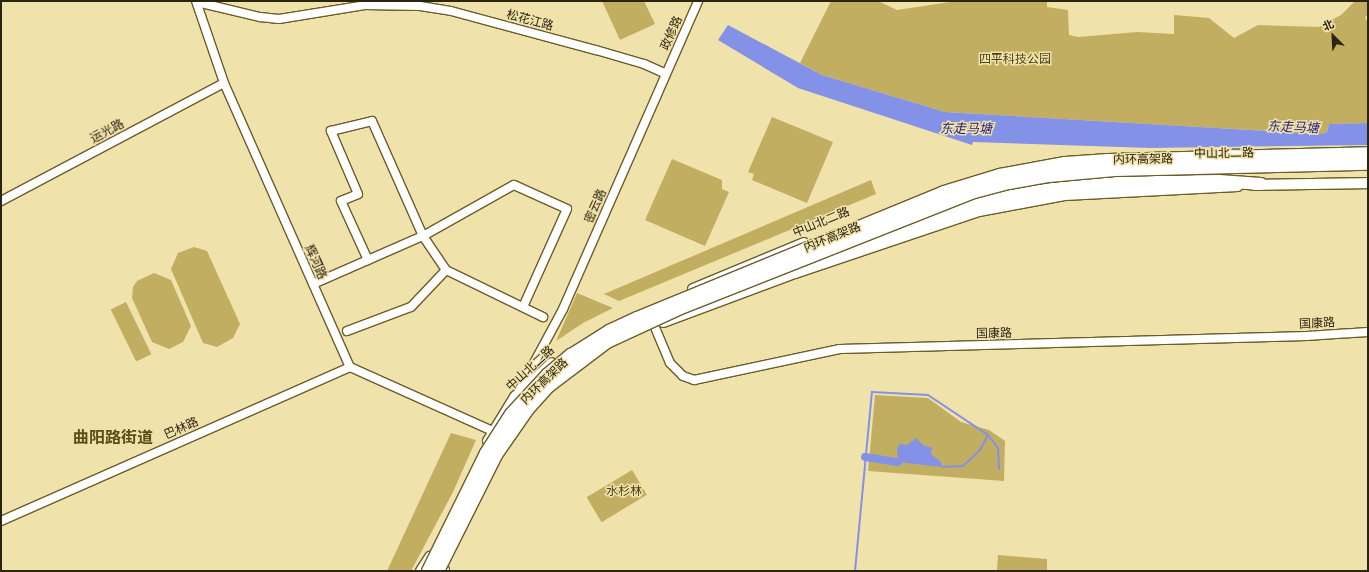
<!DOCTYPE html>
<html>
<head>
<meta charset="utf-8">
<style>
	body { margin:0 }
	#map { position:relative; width:1369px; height:572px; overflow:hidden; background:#f0e2ab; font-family:"Exo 2","Noto Sans SC",sans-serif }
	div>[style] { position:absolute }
	.green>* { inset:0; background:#c2ae61; transform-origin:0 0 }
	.water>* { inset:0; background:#8391e7 }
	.stream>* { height:2px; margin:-1px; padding:0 1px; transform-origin:1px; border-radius:1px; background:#8391e7 }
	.canal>* { height:8px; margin:-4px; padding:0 4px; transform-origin:4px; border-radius:4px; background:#8391e7 }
	.roads { filter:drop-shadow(1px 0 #6a5d29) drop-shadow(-1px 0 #6a5d29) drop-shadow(0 1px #6a5d29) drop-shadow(0 -1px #6a5d29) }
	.minor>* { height:8px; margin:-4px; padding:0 4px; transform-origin:4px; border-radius:4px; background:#fff }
	.major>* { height:10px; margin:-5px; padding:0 5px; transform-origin:5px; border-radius:5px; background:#fff }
	.highway>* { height:12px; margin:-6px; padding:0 6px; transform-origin:6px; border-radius:6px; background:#fff }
	.bridges { filter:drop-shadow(1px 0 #6a5d29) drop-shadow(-1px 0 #6a5d29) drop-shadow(0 1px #6a5d29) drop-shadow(0 -1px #6a5d29) }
	.highway-bridge>* { height:12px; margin:-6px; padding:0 6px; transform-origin:6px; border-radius:6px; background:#fff }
	span { translate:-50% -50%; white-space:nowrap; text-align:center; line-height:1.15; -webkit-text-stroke:3px #f0e2ab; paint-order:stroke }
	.street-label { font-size:12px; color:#2b2510 }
	.park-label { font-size:12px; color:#4a3f13 }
	.water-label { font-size:13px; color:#221b7e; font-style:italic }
	.district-label { font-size:16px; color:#5a4d18; font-weight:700 }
	.frame { position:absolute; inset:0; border:2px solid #2b2510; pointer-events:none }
	.north { position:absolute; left:1313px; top:16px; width:40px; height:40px; -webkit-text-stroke:3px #f0e2ab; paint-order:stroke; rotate:336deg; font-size:11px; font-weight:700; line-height:16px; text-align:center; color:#2b2510 }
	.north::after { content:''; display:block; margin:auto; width:14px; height:18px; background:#2b2510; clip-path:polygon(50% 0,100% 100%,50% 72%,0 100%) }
</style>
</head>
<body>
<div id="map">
	<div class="green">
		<div style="clip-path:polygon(602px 1px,644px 1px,655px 24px,620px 40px)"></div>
		<div style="clip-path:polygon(831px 1px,878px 1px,897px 10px,957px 1px,1047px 1px,1047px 7px,1068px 10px,1069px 35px,1078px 37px,1137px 32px,1174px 34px,1174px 15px,1209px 18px,1234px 38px,1258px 25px,1319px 27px,1341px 15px,1355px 1px,1368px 1px,1368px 15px,1365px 17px,1368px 23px,1368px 123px,1329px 124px,1327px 132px,1321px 134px,945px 112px,822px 75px,800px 63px)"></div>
		<div style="clip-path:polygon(772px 117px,833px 142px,807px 203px,752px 180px,754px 174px,748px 172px)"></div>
		<div style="clip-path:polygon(672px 159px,722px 180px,722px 189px,729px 192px,705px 246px,645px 220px)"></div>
		<div style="clip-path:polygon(871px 180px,876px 194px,619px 301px,604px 294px)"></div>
		<div style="clip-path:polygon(194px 247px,207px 251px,240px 324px,233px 338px,217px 347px,203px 343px,171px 269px,178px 253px)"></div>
		<div style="clip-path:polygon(154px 273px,171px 280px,191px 326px,183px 342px,169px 349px,152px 342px,132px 298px,133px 287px,137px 281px)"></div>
		<div style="clip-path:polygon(577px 293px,613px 308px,583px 323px,556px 341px)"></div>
		<div style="left:126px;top:302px;width:58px;height:17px;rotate:64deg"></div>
		<div style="clip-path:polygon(875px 395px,928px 398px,961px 422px,989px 430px,1005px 441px,1004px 481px,868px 471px)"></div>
		<div style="clip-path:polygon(451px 433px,476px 440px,453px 492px,411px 571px,387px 571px)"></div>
		<div style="left:632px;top:470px;width:29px;height:53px;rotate:59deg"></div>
		<div style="clip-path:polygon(998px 555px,1047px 559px,1047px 571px,997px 571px)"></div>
	</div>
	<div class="water">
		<div style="clip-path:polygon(728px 25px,822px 75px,945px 112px,1321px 134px,1327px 132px,1329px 124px,1368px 123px,1368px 145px,1150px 148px,973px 142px,972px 145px,798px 88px,718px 40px)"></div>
		<div style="clip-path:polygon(916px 438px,923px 445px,932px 448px,931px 454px,941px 462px,942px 467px,898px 462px,897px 448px,900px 444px,907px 445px)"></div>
	</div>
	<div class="stream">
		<div style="left:942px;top:467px;width:21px;rotate:-3deg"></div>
		<div style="left:963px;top:466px;width:23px;rotate:-43deg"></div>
		<div style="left:980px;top:450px;width:17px;rotate:-62deg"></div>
		<div style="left:855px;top:571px;width:180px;rotate:-84.6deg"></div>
		<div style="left:872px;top:392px;width:56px;rotate:3.1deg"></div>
		<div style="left:928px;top:395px;width:72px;rotate:33.7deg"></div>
		<div style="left:988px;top:435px;width:16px;rotate:52deg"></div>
		<div style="left:998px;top:448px;width:21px;rotate:87deg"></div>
	</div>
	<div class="canal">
		<div style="left:865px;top:457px;width:33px;rotate:9deg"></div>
	</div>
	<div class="roads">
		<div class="minor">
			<div style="left:196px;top:1px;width:87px;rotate:71.1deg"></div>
			<div style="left:224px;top:83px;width:311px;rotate:66.1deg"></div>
			<div style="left:350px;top:367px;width:163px;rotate:24.2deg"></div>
			<div style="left:197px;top:2px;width:65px;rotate:13.4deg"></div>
			<div style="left:260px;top:17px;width:19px;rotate:6deg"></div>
			<div style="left:279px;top:19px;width:87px;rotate:-9.2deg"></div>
			<div style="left:365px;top:5px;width:55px;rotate:1deg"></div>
			<div style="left:420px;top:6px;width:31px;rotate:9deg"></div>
			<div style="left:451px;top:11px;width:150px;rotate:15.1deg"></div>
			<div style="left:596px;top:50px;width:50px;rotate:16.3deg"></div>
			<div style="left:644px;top:64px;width:24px;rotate:24deg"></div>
			<div style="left:1px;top:201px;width:252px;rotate:-27.9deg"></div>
			<div style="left:368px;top:260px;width:65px;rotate:-114.6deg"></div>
			<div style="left:341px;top:201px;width:18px;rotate:-22deg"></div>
			<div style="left:358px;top:194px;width:69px;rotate:-113.2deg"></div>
			<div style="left:331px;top:131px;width:42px;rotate:-13.7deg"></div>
			<div style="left:372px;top:121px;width:126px;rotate:66.1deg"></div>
			<div style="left:423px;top:236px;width:104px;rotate:-29.3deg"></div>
			<div style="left:514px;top:185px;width:58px;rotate:24.4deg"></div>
			<div style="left:567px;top:209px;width:107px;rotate:114.2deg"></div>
			<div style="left:313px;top:284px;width:120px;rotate:-23.6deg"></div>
			<div style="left:423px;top:236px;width:41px;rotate:55.9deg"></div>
			<div style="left:446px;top:270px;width:108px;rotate:25.9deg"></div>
			<div style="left:654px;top:325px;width:41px;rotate:67.2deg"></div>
			<div style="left:670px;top:363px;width:18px;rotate:45deg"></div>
			<div style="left:683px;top:376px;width:12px;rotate:20deg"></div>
			<div style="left:694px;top:380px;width:149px;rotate:-12deg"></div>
			<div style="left:840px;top:349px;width:467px;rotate:-1.6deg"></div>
			<div style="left:1307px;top:336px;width:61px;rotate:-3.8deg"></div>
			<div style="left:347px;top:331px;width:68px;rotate:-20.6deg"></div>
			<div style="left:411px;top:307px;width:51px;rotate:-46.6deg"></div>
			<div style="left:520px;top:389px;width:91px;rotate:-61.7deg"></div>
			<div style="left:563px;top:309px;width:336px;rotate:-66.3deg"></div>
			<div style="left:1px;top:521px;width:381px;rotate:-23.8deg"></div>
			<div style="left:445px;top:571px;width:1px;rotate:-90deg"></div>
		</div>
		<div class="major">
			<div style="left:1254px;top:185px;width:114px;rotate:-1deg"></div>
			<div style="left:693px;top:289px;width:120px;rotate:-22.5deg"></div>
			<div style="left:663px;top:322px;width:141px;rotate:-20.4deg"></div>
			<div style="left:795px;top:273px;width:194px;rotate:-18.6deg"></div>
			<div style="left:979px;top:211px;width:87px;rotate:-10.5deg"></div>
			<div style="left:1065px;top:195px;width:173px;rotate:-3deg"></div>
			<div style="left:488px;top:441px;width:52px;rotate:-58.5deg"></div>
			<div style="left:515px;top:397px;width:50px;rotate:-42.6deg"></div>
			<div style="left:421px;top:571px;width:17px;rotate:-57deg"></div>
		</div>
		<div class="highway">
			<div style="left:817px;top:260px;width:125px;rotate:-20.2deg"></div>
			<div style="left:934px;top:217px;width:49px;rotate:-17.7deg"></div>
			<div style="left:981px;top:202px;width:51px;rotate:-11.3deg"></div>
			<div style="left:1031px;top:192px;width:60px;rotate:-7.7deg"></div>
			<div style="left:1090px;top:184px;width:51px;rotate:-2.2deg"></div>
			<div style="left:1141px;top:182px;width:78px;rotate:-0.7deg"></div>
			<div style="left:1219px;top:181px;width:42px;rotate:4.1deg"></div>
		</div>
	</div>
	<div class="bridges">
		<div class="highway-bridge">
			<div style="left:428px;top:571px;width:131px;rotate:-63.8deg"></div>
			<div style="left:486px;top:453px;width:46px;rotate:-57.3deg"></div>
			<div style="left:511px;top:414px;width:54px;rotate:-47.2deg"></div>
			<div style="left:548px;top:374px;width:30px;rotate:-40deg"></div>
			<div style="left:571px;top:355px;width:45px;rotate:-32.3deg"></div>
			<div style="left:609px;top:331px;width:31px;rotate:-25deg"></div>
			<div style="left:637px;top:318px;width:332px;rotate:-22.3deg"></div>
			<div style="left:944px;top:192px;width:59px;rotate:-16.9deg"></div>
			<div style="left:1000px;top:175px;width:66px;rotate:-10.5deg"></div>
			<div style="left:1065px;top:163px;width:43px;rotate:-4deg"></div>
			<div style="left:1108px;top:160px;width:260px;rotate:-1.5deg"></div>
			<div style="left:438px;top:571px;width:130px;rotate:-63.4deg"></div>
			<div style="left:496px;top:455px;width:56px;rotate:-55.2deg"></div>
			<div style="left:528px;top:409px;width:31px;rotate:-48deg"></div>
			<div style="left:549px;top:386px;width:73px;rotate:-37.2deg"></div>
			<div style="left:607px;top:342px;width:81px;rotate:-24.7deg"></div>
			<div style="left:681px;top:308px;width:312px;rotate:-21.6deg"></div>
			<div style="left:971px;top:193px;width:39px;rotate:-15deg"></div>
			<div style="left:1009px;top:183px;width:41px;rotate:-9.9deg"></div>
			<div style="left:1049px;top:176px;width:66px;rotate:-5.2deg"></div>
			<div style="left:1115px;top:170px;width:253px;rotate:-1.4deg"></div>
		</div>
	</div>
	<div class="street-label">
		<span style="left:530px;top:20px;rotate:15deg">松花江路</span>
		<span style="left:671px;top:33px;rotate:-66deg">政修路</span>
		<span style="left:107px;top:131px;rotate:-28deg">运光路</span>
		<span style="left:1224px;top:153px;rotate:-1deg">中山北二路</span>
		<span style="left:1143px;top:159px;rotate:-1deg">内环高架路</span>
		<span style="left:595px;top:206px;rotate:-66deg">密云路</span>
		<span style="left:821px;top:222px;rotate:-22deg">中山北二路</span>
		<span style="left:832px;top:237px;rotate:-22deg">内环高架路</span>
		<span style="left:316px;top:262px;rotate:66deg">辉河路</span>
		<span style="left:1317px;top:323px;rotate:-3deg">国康路</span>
		<span style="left:994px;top:333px;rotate:-1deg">国康路</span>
		<span style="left:530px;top:368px;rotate:-42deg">中山北二路</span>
		<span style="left:544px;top:381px;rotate:-44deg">内环高架路</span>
		<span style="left:181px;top:428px;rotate:-24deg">巴林路</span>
	</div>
	<div class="park-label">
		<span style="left:1015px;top:59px">四平科技公园</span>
		<span style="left:624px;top:491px">水杉林</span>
	</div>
	<div class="water-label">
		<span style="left:1293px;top:127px;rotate:2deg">东走马塘</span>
		<span style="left:966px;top:128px">东走马塘</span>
	</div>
	<div class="district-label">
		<span style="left:113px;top:437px">曲阳路街道</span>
	</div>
	<div class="frame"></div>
	<div class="north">北</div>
</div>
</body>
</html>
